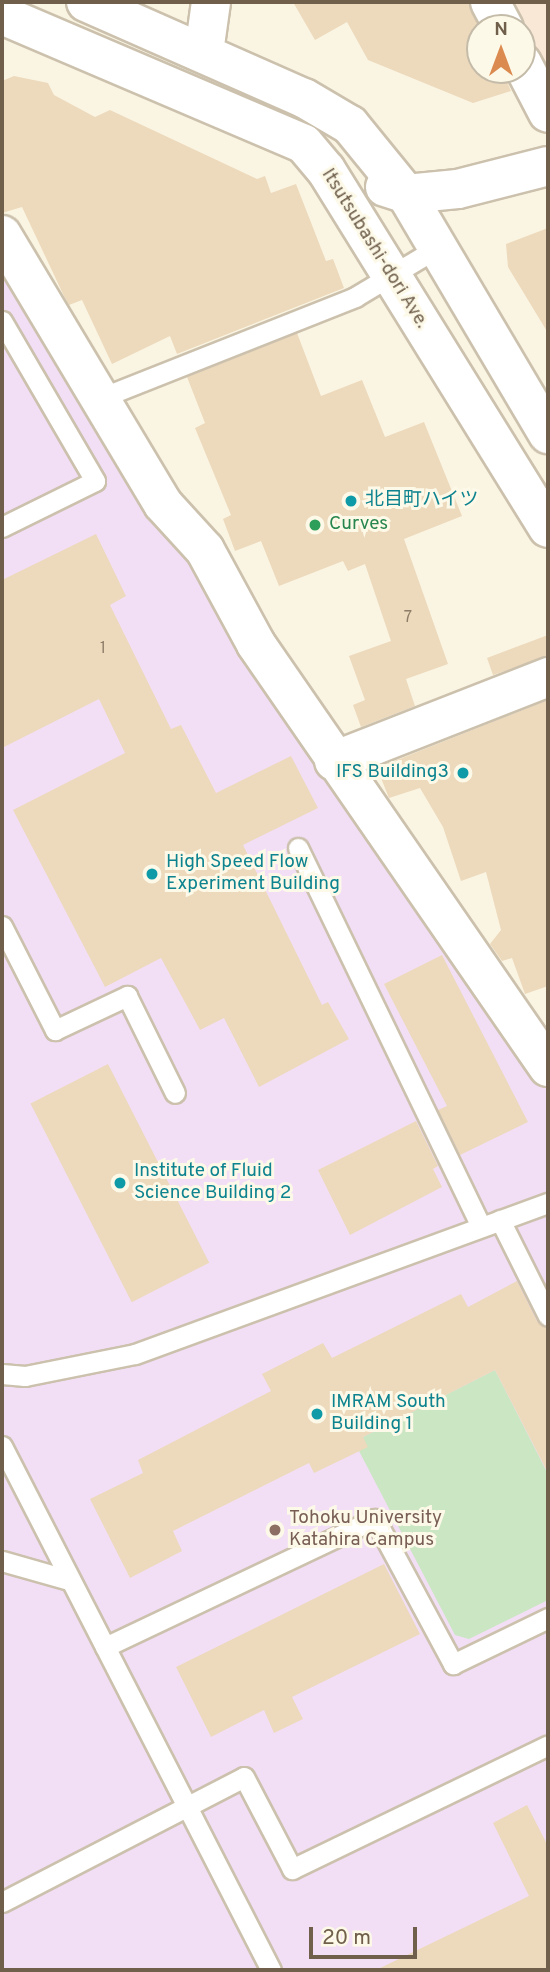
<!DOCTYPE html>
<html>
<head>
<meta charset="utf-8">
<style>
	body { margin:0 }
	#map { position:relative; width:550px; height:1972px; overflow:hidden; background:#faf5e2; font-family:Overpass,"Noto Sans JP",sans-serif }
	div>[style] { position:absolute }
	.commercial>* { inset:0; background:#fae8d7 }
	.education>* { inset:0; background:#f2dff6 }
	.green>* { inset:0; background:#cae6c2 }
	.building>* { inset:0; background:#edd9bc; transform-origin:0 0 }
	.roads { filter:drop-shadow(2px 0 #ccc1ad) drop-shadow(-2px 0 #ccc1ad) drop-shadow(0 2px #ccc1ad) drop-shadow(0 -2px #ccc1ad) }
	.lane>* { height:19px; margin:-9.5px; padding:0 9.5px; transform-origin:9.5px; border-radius:9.5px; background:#fff }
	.street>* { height:38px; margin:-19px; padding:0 19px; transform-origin:19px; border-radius:19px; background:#fff }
	.secondary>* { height:38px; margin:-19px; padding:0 19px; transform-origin:19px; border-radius:19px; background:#fff }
	.dots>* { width:19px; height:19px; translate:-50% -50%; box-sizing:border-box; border:4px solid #fdf9e8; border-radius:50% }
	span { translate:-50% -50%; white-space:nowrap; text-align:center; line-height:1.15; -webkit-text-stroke:6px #fdf9e8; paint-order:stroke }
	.number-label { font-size:16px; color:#8e7e67 }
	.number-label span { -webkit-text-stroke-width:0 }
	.street-label { font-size:19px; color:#6f5f4b }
	.culture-label { font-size:19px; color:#0d838f }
	.left { translate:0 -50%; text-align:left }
	.right { translate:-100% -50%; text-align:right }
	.leisure-label { font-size:19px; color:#27864d }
	.education-label { font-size:19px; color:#785e54 }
	.frame { position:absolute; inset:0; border:4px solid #6f5f4b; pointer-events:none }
	.north { position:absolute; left:466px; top:14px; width:70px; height:70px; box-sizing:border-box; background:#fdf9e8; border:2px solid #c4bba9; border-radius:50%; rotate:0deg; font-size:19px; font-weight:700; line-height:28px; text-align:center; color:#6f5f4b }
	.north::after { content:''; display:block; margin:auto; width:24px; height:32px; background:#db8b50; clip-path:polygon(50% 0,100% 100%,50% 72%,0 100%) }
	.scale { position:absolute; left:309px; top:1927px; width:108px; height:32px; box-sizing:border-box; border:4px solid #6f5f4b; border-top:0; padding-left:9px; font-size:21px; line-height:24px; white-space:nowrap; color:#6f5f4b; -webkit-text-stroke:5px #fdf9e8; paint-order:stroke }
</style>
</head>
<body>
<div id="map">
	<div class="commercial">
		<div style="clip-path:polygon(502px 2px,548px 2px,548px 93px,522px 41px,522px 28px)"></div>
	</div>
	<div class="education">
		<div style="clip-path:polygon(2px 255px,548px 1089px,548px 1970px,2px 1970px)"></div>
	</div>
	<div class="green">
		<div style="clip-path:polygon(495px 1370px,548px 1474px,548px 1600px,469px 1639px,455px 1635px,359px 1451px,363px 1437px)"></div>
	</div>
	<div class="building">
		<div style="clip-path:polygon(293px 2px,468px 2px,480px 30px,480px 70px,502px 70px,511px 91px,473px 103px,368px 60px,347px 22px,315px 40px)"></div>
		<div style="clip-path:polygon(14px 76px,48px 83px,54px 95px,95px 117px,110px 110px,257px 179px,265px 176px,271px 193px,296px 184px,326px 261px,333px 259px,344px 288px,177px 354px,170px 336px,112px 364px,82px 300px,69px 305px,64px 296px,22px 207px,2px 213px,2px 81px)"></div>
		<div style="clip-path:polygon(548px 228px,548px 333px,508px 267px,506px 244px)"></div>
		<div style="clip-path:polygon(297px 333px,321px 396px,362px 380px,385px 437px,424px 422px,462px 516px,404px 539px,448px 664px,406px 679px,415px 706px,361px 727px,353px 705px,365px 700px,349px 656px,391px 641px,365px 564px,348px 571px,343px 561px,279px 586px,261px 541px,235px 551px,223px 519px,231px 515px,195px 428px,205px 423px,187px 377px)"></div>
		<div style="clip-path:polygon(96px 534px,126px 596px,110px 605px,171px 729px,181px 725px,216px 793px,291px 756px,318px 808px,243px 845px,322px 1005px,328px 1002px,349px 1039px,259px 1087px,224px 1018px,200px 1030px,161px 958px,105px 987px,13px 810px,125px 753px,99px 699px,2px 748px,2px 580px)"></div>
		<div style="clip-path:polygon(548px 635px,548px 656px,493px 675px,487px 658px)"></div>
		<div style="clip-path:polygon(548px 700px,548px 986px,525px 994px,512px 958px,502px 961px,490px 944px,501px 930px,486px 872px,461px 881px,443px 827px,420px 788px,389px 798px,377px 768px)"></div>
		<div style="clip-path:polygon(442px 955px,528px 1122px,460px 1155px,438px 1110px,447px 1106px,384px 984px)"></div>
		<div style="left:108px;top:1064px;width:223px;height:87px;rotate:63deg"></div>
		<div style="clip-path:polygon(416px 1121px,438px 1166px,433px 1169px,442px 1187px,350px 1235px,318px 1170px)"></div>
		<div style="clip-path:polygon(517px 1281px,537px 1321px,548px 1328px,548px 1473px,495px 1370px,363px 1437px,368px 1447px,314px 1473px,309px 1463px,173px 1531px,182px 1551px,130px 1578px,90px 1499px,143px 1473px,138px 1460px,271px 1391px,262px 1374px,323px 1343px,332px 1358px,461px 1294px,468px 1307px)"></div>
		<div style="clip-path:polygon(384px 1564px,420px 1634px,292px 1697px,303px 1719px,274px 1733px,264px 1710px,211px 1737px,176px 1667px)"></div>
		<div style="clip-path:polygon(527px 1805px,548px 1846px,548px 1970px,376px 1970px,529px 1896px,493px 1823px)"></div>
	</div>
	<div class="roads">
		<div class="lane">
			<div style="left:2px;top:321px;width:185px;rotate:59.8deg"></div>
			<div style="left:95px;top:481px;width:104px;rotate:153.7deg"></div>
			<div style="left:98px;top:399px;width:277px;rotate:-21.6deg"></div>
			<div style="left:355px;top:297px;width:96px;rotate:-30.9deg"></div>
			<div style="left:298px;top:848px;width:420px;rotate:64.2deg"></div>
			<div style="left:2px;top:926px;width:117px;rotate:63deg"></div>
			<div style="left:55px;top:1030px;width:80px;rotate:-25.3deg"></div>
			<div style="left:127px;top:996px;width:108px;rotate:63.7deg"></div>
			<div style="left:500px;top:1220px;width:107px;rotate:63.4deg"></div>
			<div style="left:2px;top:1374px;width:23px;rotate:5deg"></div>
			<div style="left:25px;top:1376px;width:112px;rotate:-11.3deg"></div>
			<div style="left:135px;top:1354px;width:440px;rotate:-20.1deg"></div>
			<div style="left:2px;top:1446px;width:589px;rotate:62.83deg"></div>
			<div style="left:2px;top:1561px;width:70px;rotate:15.8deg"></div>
			<div style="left:105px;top:1647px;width:299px;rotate:-25.4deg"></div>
			<div style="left:375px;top:1519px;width:165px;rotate:61.7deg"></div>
			<div style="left:453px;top:1664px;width:106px;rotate:-25.8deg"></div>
			<div style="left:2px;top:1902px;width:272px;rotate:-27.3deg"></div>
			<div style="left:244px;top:1777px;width:104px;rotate:62.4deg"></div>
			<div style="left:292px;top:1869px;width:284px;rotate:-25.8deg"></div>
		</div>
		<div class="street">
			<div style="left:490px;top:2px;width:30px;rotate:62deg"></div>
			<div style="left:522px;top:63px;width:56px;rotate:62.5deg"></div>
			<div style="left:2px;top:235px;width:313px;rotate:59.1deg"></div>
			<div style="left:163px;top:504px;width:62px;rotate:47.6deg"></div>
			<div style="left:205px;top:550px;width:107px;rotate:61.5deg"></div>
			<div style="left:256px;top:644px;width:514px;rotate:55.38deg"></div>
			<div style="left:334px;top:761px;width:230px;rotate:-21.4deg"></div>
		</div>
		<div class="secondary">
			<div style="left:86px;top:2px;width:238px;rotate:23.8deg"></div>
			<div style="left:304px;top:98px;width:53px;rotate:30.4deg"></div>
			<div style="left:350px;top:125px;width:89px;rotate:50.9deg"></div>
			<div style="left:406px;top:194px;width:279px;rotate:59.4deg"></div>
			<div style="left:2px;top:15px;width:328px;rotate:23.1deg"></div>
			<div style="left:304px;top:144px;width:34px;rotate:50deg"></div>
			<div style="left:326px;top:170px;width:421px;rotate:58.2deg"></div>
			<div style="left:204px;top:52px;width:50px;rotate:-82deg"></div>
			<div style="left:385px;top:187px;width:22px;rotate:18deg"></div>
			<div style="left:406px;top:194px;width:52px;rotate:-5.5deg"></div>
			<div style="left:458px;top:189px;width:93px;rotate:-14.3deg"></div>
		</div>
	</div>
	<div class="dots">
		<div style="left:351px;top:501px;background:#0f9aa8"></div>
		<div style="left:315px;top:525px;background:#2e9e5b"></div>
		<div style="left:463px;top:773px;background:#0f9aa8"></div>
		<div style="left:152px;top:874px;background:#0f9aa8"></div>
		<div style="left:120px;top:1183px;background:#0f9aa8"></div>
		<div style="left:317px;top:1414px;background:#0f9aa8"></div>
		<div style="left:275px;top:1530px;background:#8d6e63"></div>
	</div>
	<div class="number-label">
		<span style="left:408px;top:618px">7</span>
		<span style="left:103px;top:649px">1</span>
	</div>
	<div class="street-label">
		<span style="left:374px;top:249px;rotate:58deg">Itsutsubashi-dori Ave.</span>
	</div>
	<div class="culture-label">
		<span class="left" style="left:365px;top:501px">北目町ハイツ</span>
		<span class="right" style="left:449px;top:773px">IFS Building3</span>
		<span class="left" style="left:166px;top:874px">High Speed Flow<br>Experiment Building</span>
		<span class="left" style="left:134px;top:1183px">Institute of Fluid<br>Science Building 2</span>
		<span class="left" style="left:331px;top:1414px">IMRAM South<br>Building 1</span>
	</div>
	<div class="leisure-label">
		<span class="left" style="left:329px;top:525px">Curves</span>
	</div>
	<div class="education-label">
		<span class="left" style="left:289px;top:1530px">Tohoku University<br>Katahira Campus</span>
	</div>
	<div class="frame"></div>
	<div class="north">N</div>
	<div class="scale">20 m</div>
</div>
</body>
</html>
